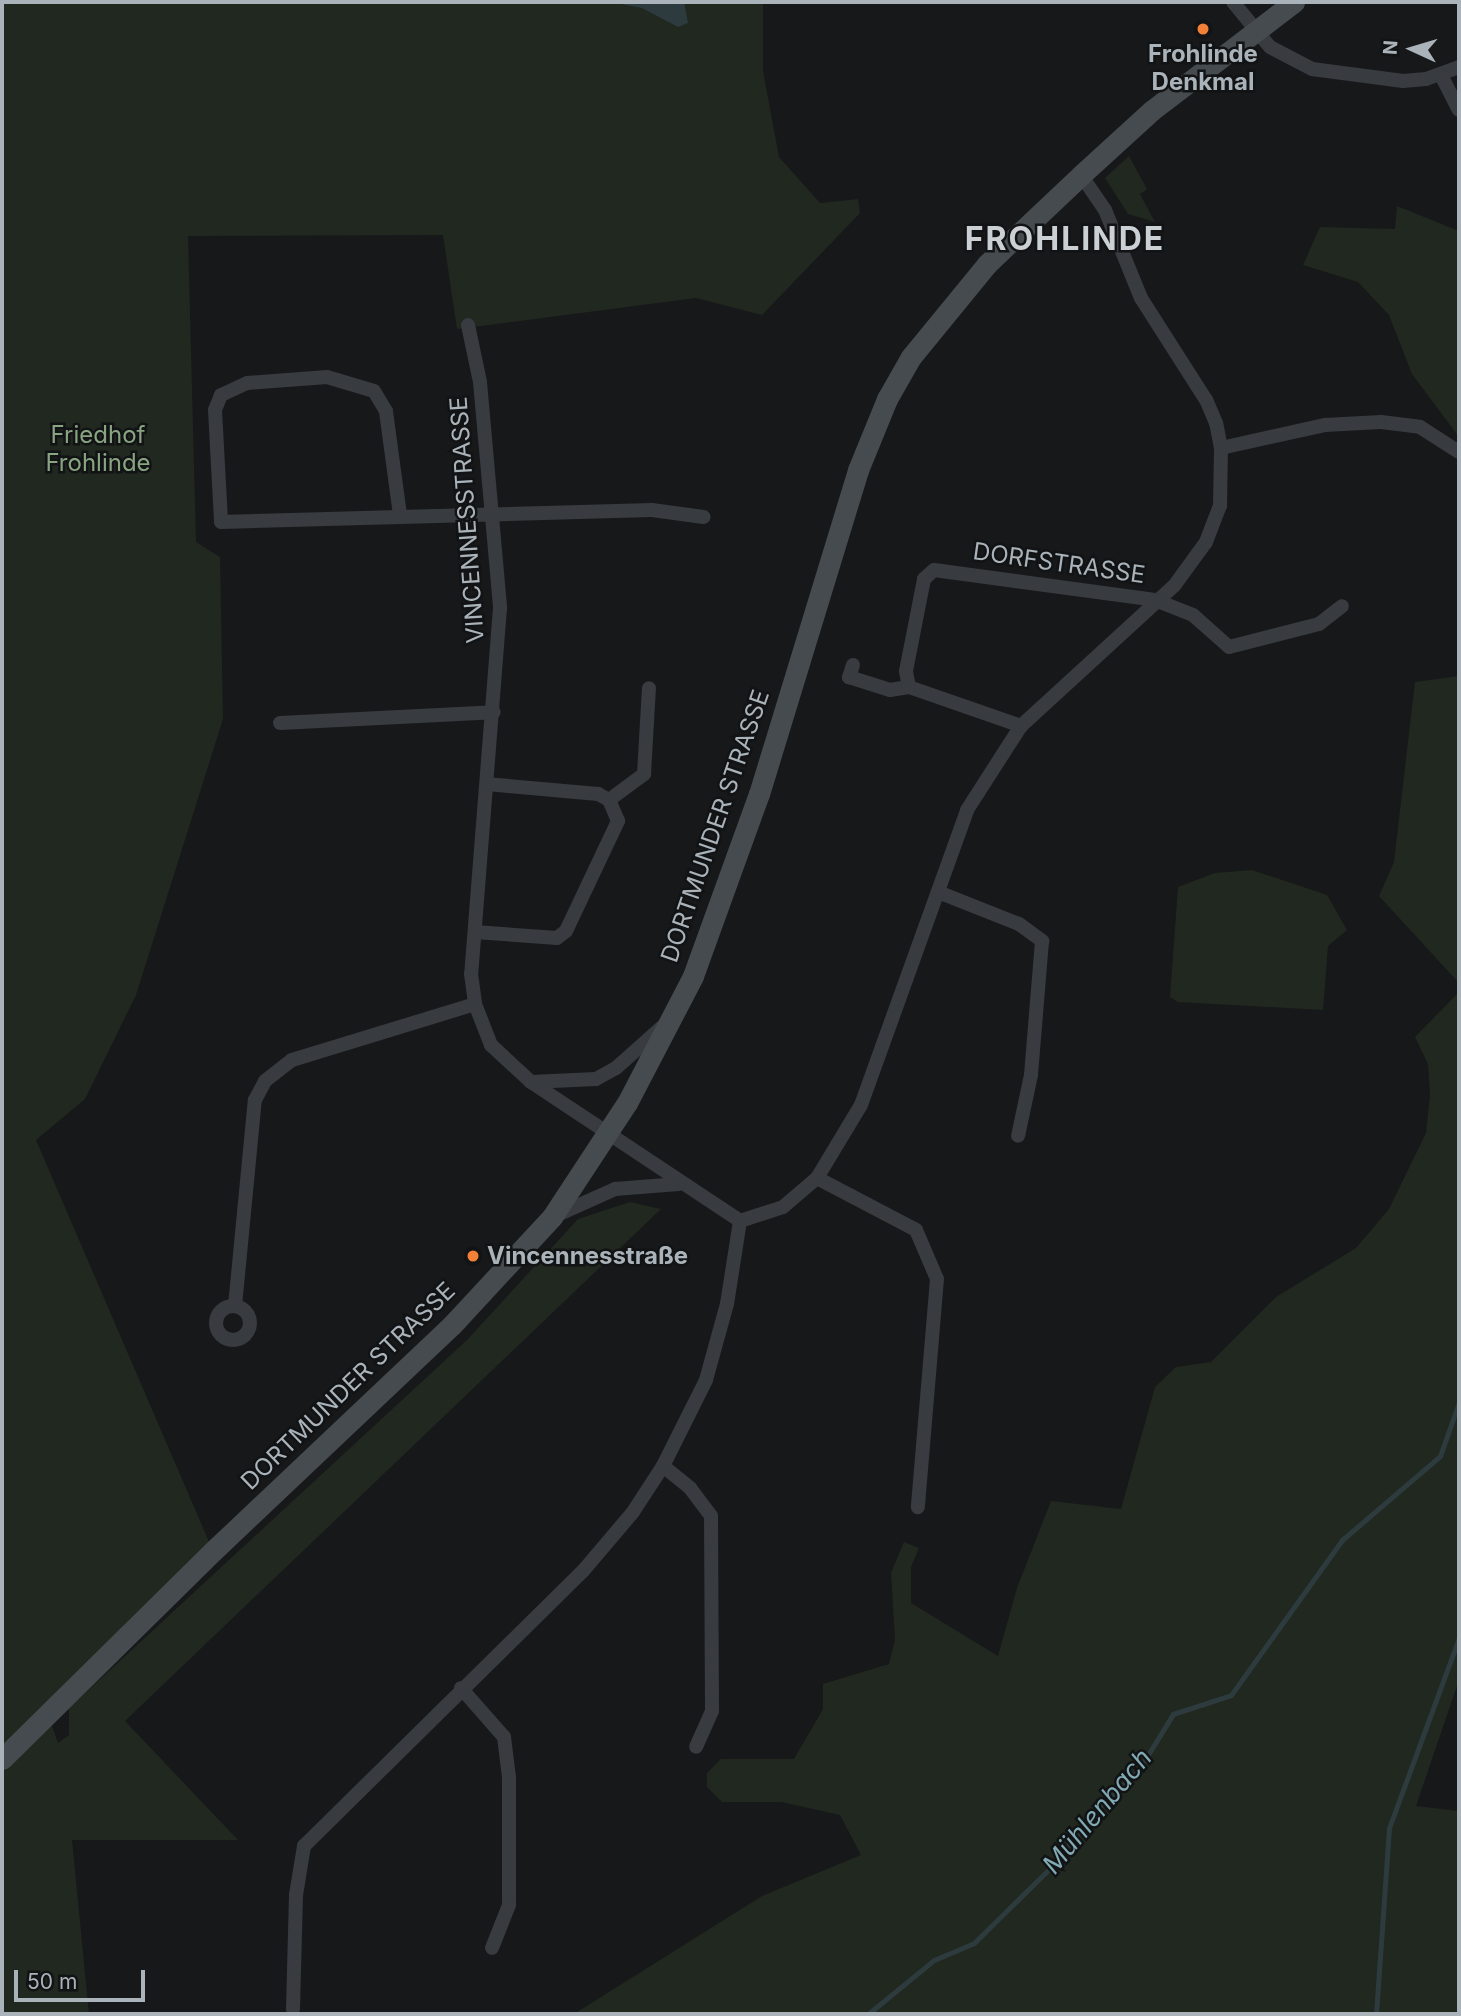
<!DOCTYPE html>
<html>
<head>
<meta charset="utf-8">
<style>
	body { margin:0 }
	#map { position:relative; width:1461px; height:2016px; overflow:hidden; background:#17181a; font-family:Inter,sans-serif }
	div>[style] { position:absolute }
	.green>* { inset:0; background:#20281f }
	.water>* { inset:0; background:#2d3b3e }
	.stream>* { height:5px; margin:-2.5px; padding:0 2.5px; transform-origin:2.5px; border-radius:2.5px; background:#2d3b3e }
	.minor>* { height:14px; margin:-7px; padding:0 7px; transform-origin:7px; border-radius:7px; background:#383b3f }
	.minor>.ring { margin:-7px; padding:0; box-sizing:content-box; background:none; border:14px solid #383b3f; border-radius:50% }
	.secondary>* { height:21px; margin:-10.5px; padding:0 10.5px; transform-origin:10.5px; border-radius:10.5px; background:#464b4f }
	.dots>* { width:19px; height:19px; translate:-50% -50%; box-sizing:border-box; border:4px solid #121315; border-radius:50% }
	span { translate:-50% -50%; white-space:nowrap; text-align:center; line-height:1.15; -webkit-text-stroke:5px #121315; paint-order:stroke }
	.poi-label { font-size:24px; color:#aab3b9; font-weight:700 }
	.left { translate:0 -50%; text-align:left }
	.park-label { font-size:24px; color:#88a481 }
	.street-label { font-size:24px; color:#aab3b9 }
	.water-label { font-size:26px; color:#81aab4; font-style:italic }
	.district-label { font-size:32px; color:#cbd0d5; font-weight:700; letter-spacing:2px }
	.frame { position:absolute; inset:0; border:4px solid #aab3b9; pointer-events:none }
	.north { position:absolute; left:1377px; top:14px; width:70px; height:70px; -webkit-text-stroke:5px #121315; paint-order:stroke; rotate:274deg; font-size:19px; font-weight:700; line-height:28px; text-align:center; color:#aab3b9 }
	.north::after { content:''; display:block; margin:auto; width:24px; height:32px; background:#aab3b9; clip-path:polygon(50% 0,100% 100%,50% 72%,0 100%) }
	.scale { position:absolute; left:14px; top:1970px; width:131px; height:32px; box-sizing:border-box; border:4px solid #aab3b9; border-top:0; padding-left:9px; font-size:21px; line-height:24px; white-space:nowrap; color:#aab3b9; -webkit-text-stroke:5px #121315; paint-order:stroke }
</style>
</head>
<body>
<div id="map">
	<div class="green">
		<div style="clip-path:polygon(2px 2px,763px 2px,763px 71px,779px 157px,820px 203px,858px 199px,860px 213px,762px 315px,696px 298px,457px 329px,443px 235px,188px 236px,196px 542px,220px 557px,223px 719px,136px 995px,85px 1099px,36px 1140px,213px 1551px,47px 1712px,58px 1743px,69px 1735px,69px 1708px,467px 1340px,578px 1219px,630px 1202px,661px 1209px,125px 1721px,238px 1840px,72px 1840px,89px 2014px,2px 2014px)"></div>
		<div style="clip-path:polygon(1129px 156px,1147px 189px,1140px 194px,1155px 222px,1128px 214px,1105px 178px)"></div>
		<div style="clip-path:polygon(1397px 206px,1459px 231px,1459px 437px,1412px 374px,1389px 315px,1358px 282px,1303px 265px,1320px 227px,1395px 229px)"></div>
		<div style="clip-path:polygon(1459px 676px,1459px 983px,1379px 896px,1394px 862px,1415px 682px)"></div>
		<div style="clip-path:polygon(1252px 870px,1327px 895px,1347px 930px,1328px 946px,1323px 1010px,1178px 1002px,1170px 997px,1178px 887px,1215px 873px)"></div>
		<div style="clip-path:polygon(1459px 992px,1459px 1680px,1416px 1806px,1459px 1811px,1459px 2014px,574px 2014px,762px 1896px,861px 1855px,840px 1815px,781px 1802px,722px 1802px,707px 1787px,707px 1773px,721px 1759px,794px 1759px,823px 1709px,823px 1684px,889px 1664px,895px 1640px,891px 1573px,904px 1542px,919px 1548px,911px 1567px,911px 1603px,998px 1656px,1017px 1588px,1051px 1501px,1121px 1509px,1155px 1387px,1176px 1367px,1211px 1362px,1276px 1297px,1356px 1248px,1389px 1209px,1426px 1133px,1430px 1095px,1428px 1064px,1415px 1037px)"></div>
	</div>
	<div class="water">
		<div style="clip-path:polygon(611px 2px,684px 2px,688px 23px,678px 27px,642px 8px)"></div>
	</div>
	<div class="stream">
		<div style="left:868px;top:2014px;width:85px;rotate:-39.3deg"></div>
		<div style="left:934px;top:1960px;width:43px;rotate:-23deg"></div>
		<div style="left:974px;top:1943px;width:108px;rotate:-44.6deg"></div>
		<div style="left:1051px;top:1867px;width:77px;rotate:-51.3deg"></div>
		<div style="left:1099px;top:1807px;width:53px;rotate:-42.7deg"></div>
		<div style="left:1138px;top:1771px;width:67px;rotate:-58.4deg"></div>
		<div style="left:1173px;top:1714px;width:61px;rotate:-18.1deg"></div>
		<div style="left:1231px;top:1695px;width:191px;rotate:-54.4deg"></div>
		<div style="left:1342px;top:1540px;width:129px;rotate:-40.6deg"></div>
		<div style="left:1440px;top:1456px;width:57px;rotate:-70.6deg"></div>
		<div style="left:1376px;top:2014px;width:186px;rotate:-86deg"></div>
		<div style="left:1389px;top:1828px;width:202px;rotate:-69.8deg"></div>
	</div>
	<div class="minor">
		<div style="left:1233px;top:2px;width:58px;rotate:50.6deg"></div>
		<div style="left:1270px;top:47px;width:47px;rotate:27.6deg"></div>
		<div style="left:1312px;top:69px;width:92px;rotate:7.5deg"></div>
		<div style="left:1403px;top:81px;width:23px;rotate:-5deg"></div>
		<div style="left:1426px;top:79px;width:35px;rotate:-20deg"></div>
		<div style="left:1441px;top:75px;width:39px;rotate:63deg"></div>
		<div style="left:468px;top:325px;width:58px;rotate:78.1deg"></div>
		<div style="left:480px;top:382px;width:227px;rotate:84.9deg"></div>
		<div style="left:500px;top:608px;width:367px;rotate:94.5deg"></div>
		<div style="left:471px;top:974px;width:30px;rotate:82deg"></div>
		<div style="left:475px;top:1004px;width:44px;rotate:68.7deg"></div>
		<div style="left:491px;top:1045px;width:54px;rotate:42.8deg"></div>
		<div style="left:531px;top:1082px;width:251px;rotate:33.6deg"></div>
		<div style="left:740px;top:1221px;width:45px;rotate:-18deg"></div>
		<div style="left:783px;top:1207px;width:45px;rotate:-40.5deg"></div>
		<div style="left:817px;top:1178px;width:85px;rotate:-58.9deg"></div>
		<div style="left:861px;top:1105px;width:313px;rotate:-70.2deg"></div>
		<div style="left:967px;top:810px;width:100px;rotate:-57.3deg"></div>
		<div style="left:1021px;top:726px;width:207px;rotate:-42.5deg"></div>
		<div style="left:1174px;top:586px;width:54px;rotate:-54deg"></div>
		<div style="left:1206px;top:542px;width:39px;rotate:-69deg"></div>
		<div style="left:1220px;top:506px;width:58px;rotate:-89deg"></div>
		<div style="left:1221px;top:448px;width:25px;rotate:-101deg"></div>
		<div style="left:1216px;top:423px;width:25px;rotate:-113deg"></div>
		<div style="left:1206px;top:400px;width:121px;rotate:-122.5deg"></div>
		<div style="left:1141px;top:298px;width:95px;rotate:-112.2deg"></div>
		<div style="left:1105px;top:210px;width:42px;rotate:-124.4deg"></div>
		<div style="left:1221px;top:448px;width:107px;rotate:-12.5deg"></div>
		<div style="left:1325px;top:425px;width:56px;rotate:-3.1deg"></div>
		<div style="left:1381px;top:422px;width:39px;rotate:7deg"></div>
		<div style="left:1420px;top:427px;width:46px;rotate:32.7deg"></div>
		<div style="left:400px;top:515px;width:105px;rotate:-97.7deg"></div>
		<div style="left:386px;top:411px;width:23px;rotate:-121deg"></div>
		<div style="left:374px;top:391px;width:49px;rotate:-163.4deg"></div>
		<div style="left:327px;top:377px;width:80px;rotate:175.7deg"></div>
		<div style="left:247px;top:383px;width:29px;rotate:155deg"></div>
		<div style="left:221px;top:395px;width:16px;rotate:112deg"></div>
		<div style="left:215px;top:410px;width:112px;rotate:86.9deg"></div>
		<div style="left:221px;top:522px;width:431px;rotate:-1.6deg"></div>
		<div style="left:652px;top:510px;width:52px;rotate:7.7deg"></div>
		<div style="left:853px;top:665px;width:13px;rotate:108deg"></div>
		<div style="left:849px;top:677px;width:43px;rotate:17.6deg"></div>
		<div style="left:890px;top:690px;width:19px;rotate:-9deg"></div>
		<div style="left:909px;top:687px;width:119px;rotate:19.2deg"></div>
		<div style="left:909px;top:687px;width:16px;rotate:-101deg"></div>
		<div style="left:906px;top:671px;width:94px;rotate:-78.9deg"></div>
		<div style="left:924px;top:579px;width:13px;rotate:-42deg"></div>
		<div style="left:934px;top:570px;width:223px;rotate:7.7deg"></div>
		<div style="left:1155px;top:600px;width:41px;rotate:21.5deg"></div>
		<div style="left:1193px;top:615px;width:48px;rotate:41.6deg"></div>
		<div style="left:1229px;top:647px;width:93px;rotate:-14.3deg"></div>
		<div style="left:1319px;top:624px;width:29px;rotate:-38deg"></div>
		<div style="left:280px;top:723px;width:214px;rotate:-2.9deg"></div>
		<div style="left:609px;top:800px;width:44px;rotate:-36.6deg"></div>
		<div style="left:644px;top:774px;width:86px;rotate:-86.7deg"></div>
		<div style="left:938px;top:892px;width:87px;rotate:21.6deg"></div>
		<div style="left:1019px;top:924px;width:29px;rotate:36deg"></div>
		<div style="left:1042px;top:941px;width:134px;rotate:94.7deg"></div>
		<div style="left:1031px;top:1075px;width:62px;rotate:102deg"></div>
		<div style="left:475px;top:932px;width:82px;rotate:4.2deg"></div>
		<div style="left:557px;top:938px;width:11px;rotate:-38deg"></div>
		<div style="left:566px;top:931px;width:122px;rotate:-64.7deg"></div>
		<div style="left:618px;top:821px;width:23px;rotate:-113deg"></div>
		<div style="left:609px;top:800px;width:13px;rotate:-151deg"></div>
		<div style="left:598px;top:794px;width:111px;rotate:-174.9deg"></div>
		<div style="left:531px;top:1082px;width:65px;rotate:-2.6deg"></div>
		<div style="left:596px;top:1079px;width:23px;rotate:-29deg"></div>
		<div style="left:616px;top:1068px;width:62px;rotate:-41.7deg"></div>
		<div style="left:817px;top:1178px;width:112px;rotate:27.7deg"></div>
		<div style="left:916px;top:1230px;width:53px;rotate:66.8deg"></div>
		<div style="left:937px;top:1279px;width:229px;rotate:94.8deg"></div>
		<div style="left:557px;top:1215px;width:64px;rotate:-24.1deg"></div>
		<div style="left:615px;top:1189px;width:64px;rotate:-4.5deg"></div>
		<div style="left:235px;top:1306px;width:207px;rotate:-84.5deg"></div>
		<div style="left:255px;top:1100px;width:21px;rotate:-62deg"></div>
		<div style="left:265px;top:1081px;width:34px;rotate:-38deg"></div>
		<div style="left:292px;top:1060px;width:191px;rotate:-17deg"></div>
		<div class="ring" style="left:216px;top:1306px;width:20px;height:20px"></div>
		<div style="left:663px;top:1466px;width:35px;rotate:39deg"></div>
		<div style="left:690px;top:1488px;width:35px;rotate:53deg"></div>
		<div style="left:711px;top:1516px;width:195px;rotate:89.7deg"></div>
		<div style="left:712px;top:1711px;width:39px;rotate:114deg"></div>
		<div style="left:461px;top:1688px;width:65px;rotate:48.7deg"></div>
		<div style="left:504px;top:1737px;width:40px;rotate:82.9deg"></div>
		<div style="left:509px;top:1777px;width:128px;rotate:90deg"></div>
		<div style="left:509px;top:1905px;width:46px;rotate:111.6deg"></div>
		<div style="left:293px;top:2009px;width:114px;rotate:-88.5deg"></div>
		<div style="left:296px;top:1895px;width:50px;rotate:-80.7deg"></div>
		<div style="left:304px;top:1846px;width:392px;rotate:-44.6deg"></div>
		<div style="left:583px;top:1571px;width:77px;rotate:-49.7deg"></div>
		<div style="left:633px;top:1512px;width:55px;rotate:-56.9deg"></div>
		<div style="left:663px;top:1466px;width:96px;rotate:-63.4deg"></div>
		<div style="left:706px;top:1380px;width:79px;rotate:-74.6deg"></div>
		<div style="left:727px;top:1304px;width:84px;rotate:-81.1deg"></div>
	</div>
	<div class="secondary">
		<div style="left:2px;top:1759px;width:296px;rotate:-44.6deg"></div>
		<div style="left:213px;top:1551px;width:329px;rotate:-43.4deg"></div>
		<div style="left:452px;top:1325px;width:147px;rotate:-47.2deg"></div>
		<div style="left:552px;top:1217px;width:136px;rotate:-56.7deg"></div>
		<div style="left:627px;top:1103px;width:143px;rotate:-62.5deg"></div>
		<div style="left:693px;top:976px;width:194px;rotate:-70.1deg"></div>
		<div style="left:759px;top:794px;width:339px;rotate:-73deg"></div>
		<div style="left:858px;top:470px;width:77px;rotate:-67.8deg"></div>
		<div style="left:887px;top:399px;width:48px;rotate:-60.3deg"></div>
		<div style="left:911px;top:357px;width:120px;rotate:-50.7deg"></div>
		<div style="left:987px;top:264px;width:129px;rotate:-43.4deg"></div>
		<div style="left:1081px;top:175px;width:95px;rotate:-42.4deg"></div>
		<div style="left:1151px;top:111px;width:180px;rotate:-37.3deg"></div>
	</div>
	<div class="dots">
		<div style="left:1203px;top:29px;background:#f28037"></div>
		<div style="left:473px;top:1256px;background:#f28037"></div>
	</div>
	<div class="poi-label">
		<span style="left:1203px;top:68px">Frohlinde<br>Denkmal</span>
		<span class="left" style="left:487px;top:1256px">Vincennesstraße</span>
	</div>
	<div class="park-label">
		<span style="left:98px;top:449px">Friedhof<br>Frohlinde</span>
	</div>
	<div class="street-label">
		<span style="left:467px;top:520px;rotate:-94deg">VINCENNESSTRASSE</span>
		<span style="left:1059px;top:563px;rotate:8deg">DORFSTRASSE</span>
		<span style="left:715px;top:826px;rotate:-71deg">DORTMUNDER STRASSE</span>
		<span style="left:348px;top:1386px;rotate:-44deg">DORTMUNDER STRASSE</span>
	</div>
	<div class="water-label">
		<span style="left:1097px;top:1811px;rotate:-50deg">Mühlenbach</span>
	</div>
	<div class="district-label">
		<span style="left:1065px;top:239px">FROHLINDE</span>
	</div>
	<div class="frame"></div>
	<div class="north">N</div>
	<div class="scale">50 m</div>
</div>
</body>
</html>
